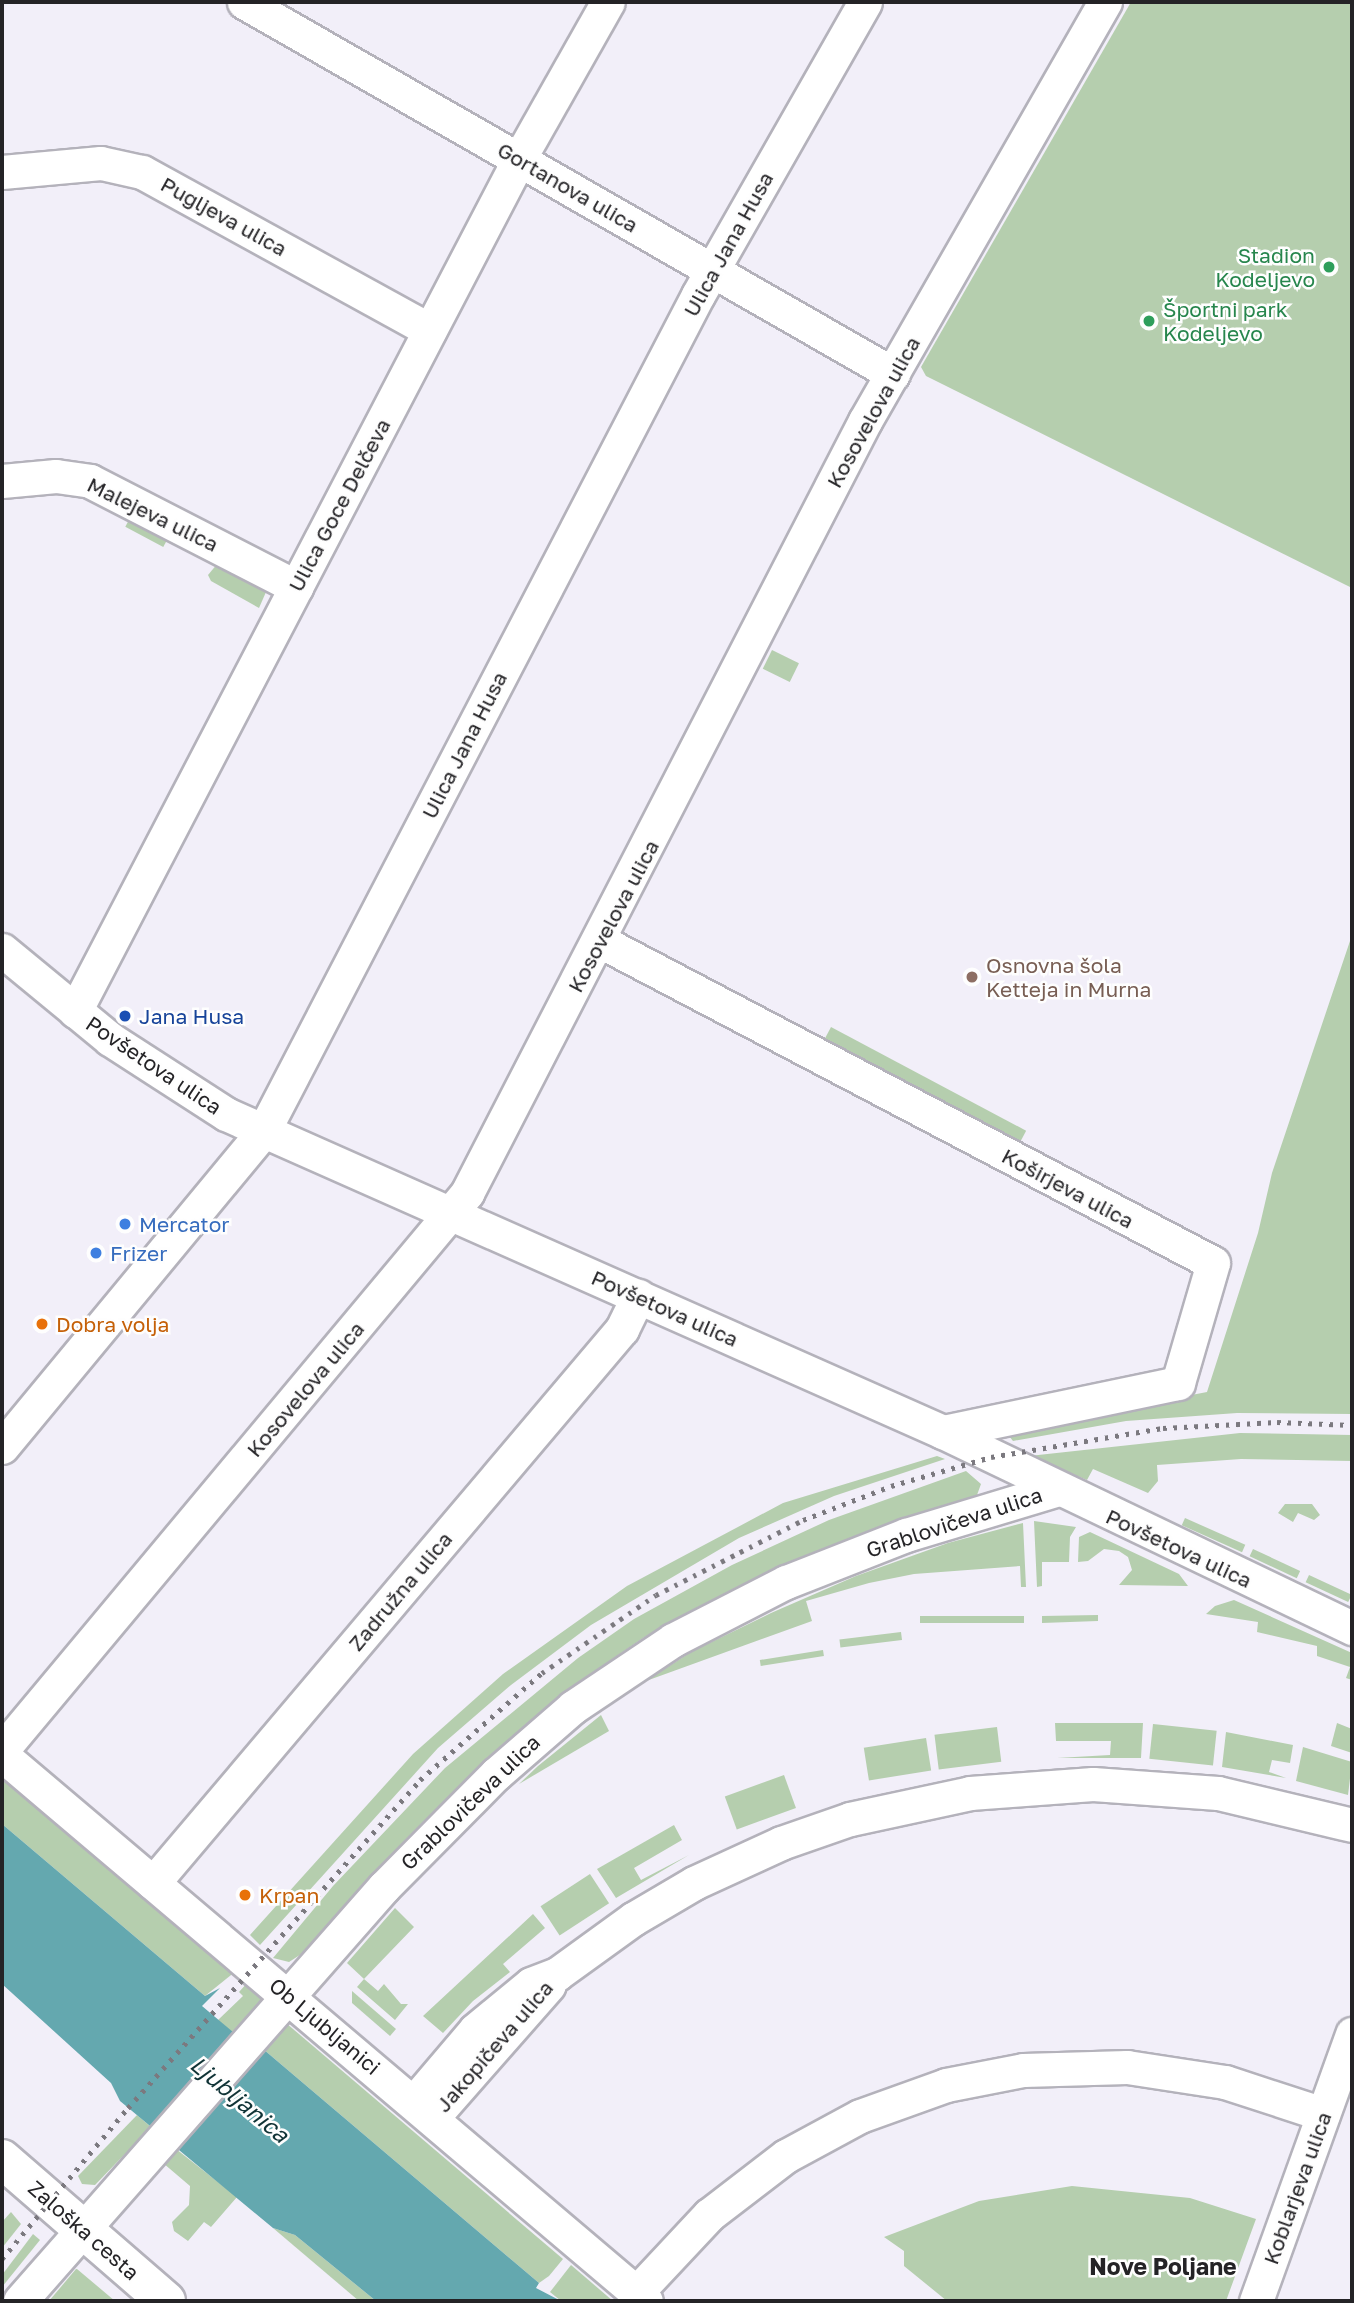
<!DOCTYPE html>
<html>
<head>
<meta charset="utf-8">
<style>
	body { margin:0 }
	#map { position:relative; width:1354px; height:2303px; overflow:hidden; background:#f2eff9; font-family:"Golos Text",sans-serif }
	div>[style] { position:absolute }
	.green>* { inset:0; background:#b5ceae; transform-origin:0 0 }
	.water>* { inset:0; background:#64a8af }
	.roads { filter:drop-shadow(2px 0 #b4b2bb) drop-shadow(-2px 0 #b4b2bb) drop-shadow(0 2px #b4b2bb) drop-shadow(0 -2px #b4b2bb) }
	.minor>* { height:33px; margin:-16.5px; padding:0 16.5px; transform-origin:16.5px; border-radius:16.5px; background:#fff }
	.major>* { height:38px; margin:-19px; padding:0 19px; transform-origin:19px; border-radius:19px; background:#fff }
	.rail>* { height:5px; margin-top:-2.5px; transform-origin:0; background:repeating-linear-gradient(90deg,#7b797f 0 3.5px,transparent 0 10.5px) }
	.dots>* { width:19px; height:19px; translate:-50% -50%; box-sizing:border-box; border:4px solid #fefefe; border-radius:50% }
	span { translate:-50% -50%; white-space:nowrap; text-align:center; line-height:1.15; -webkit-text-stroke:5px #fefefe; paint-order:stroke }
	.street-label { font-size:21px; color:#242326 }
	.leisure-label { font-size:21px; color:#27864d }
	.right { translate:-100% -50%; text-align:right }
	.left { translate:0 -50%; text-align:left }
	.education-label { font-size:21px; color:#785e54 }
	.transit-label { font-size:21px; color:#164399 }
	.shop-label { font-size:21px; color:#366cbe }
	.food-label { font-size:21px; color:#c56008 }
	.water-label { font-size:23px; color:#103336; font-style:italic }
	.neighbourhood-label { font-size:23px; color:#242326; font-weight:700 }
	.frame { position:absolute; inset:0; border:4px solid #242326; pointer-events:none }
</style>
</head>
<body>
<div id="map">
	<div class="green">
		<div style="clip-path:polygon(1131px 2px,1352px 2px,1352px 588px,926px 376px,921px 367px)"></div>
		<div style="left:130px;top:518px;width:43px;height:10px;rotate:28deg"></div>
		<div style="clip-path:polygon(218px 563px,263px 586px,266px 592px,259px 608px,211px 581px,208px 575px)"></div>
		<div style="left:772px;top:650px;width:30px;height:21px;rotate:26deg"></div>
		<div style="clip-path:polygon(1352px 935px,1352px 1414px,1237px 1413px,1126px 1421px,1013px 1441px,1005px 1431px,1207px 1392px,1258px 1233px,1272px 1173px)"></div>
		<div style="left:831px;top:1027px;width:221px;height:16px;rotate:28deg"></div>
		<div style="clip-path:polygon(1240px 1433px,1352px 1435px,1352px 1461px,1241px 1459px,1157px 1465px,1158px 1481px,1148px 1493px,1093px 1469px,1087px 1480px,1029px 1456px)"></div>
		<div style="clip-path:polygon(937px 1456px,945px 1459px,834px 1496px,739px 1538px,591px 1625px,511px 1685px,438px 1748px,260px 1945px,250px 1935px,413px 1754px,503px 1674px,627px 1586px,783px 1503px)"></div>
		<div style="clip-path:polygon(966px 1471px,981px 1484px,977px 1495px,866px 1532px,769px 1571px,643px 1638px,592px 1673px,540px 1715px,407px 1838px,306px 1951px,289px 1962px,273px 1958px,333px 1886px,445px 1768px,578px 1658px,634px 1619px,732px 1565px,829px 1520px)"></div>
		<div style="clip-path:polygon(1285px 1504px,1312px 1504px,1320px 1515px,1314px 1520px,1298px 1513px,1293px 1522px,1278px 1513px)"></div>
		<div style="left:1185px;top:1518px;width:66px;height:8px;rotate:24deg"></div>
		<div style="clip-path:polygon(1034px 1521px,1076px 1527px,1070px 1537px,1069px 1562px,1042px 1562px,1042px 1586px,1037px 1587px)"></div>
		<div style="clip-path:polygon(1023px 1523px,1026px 1587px,1021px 1587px,1020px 1566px,914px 1574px,869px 1583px,806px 1601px,812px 1621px,646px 1681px,691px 1652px,771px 1613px,856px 1576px,948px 1543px)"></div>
		<div style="clip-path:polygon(1090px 1532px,1179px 1574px,1188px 1586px,1119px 1585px,1132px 1570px,1128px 1557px,1119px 1551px,1104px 1549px,1088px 1561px,1078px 1562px,1079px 1537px)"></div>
		<div style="left:1253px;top:1549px;width:52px;height:8px;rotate:25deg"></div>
		<div style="left:1309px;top:1575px;width:47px;height:8px;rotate:25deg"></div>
		<div style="clip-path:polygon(1234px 1600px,1352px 1653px,1352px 1680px,1346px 1678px,1350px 1667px,1317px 1656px,1317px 1646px,1257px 1632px,1258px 1622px,1206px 1614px,1215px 1606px)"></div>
		<div style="clip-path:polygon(1098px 1615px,1098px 1621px,1042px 1623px,1042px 1616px)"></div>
		<div style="left:1024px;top:1616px;width:7px;height:104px;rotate:90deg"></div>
		<div style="left:901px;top:1632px;width:8px;height:62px;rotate:83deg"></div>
		<div style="left:823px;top:1650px;width:6px;height:64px;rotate:81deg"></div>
		<div style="clip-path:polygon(601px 1715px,609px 1731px,519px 1784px,538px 1766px)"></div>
		<div style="clip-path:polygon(1055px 1723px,1143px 1723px,1141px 1758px,1057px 1758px,1110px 1755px,1111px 1741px,1056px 1741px)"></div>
		<div style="clip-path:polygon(1337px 1723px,1352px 1729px,1352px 1753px,1331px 1746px)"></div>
		<div style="left:1153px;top:1724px;width:64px;height:35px;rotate:6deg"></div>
		<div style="left:997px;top:1727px;width:35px;height:63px;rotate:83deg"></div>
		<div style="clip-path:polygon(1226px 1732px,1293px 1745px,1290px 1763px,1272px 1760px,1269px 1772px,1286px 1778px,1222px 1767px)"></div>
		<div style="left:926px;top:1738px;width:33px;height:63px;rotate:81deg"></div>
		<div style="clip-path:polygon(1303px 1747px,1352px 1762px,1348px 1795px,1296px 1781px)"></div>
		<div style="clip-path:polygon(2px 1774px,236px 1971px,205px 1996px,2px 1824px)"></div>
		<div style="left:784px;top:1775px;width:35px;height:63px;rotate:70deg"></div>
		<div style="clip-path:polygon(674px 1825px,682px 1840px,634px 1868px,641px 1880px,689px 1855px,616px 1898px,597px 1869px)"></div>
		<div style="left:590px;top:1874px;width:35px;height:59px;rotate:57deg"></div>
		<div style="clip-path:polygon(395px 1908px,414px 1927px,364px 1979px,378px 1991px,384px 1984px,401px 2004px,408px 2004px,395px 2020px,357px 1987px,364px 1979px,347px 1963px)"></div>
		<div style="clip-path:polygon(533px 1914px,545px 1928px,503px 1964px,510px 1972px,473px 2001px,443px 2033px,423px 2016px)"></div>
		<div style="clip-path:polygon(248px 1982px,264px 1995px,263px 2000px,233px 2033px,218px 2020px,243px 1996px,239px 1992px)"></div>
		<div style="clip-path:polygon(352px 1991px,396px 2029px,390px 2036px,352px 2003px)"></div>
		<div style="clip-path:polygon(286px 2023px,563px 2259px,549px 2276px,539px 2283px,263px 2049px)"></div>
		<div style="clip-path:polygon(137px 2115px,151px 2127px,95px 2185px,82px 2184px,78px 2176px)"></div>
		<div style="clip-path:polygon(176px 2149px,237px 2197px,211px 2227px,204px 2222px,188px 2241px,174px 2231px,172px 2222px,189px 2205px,190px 2186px,163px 2163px)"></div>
		<div style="clip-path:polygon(1072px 2186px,1190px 2198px,1256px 2219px,1226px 2301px,947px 2301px,904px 2266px,904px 2251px,884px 2237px,979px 2201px)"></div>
		<div style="clip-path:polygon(11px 2212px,21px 2224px,2px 2248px,2px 2222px)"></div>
		<div style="clip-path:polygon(273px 2228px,295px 2235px,376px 2301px,359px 2301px)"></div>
		<div style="clip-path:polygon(33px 2234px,40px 2240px,2px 2287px,2px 2275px)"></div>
		<div style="clip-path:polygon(571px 2265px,613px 2301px,561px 2301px,550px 2292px)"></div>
		<div style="clip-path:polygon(76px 2269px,77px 2269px,115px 2301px,49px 2301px)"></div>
	</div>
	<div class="water">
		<div style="clip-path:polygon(2px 1824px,205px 1996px,220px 1988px,202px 2006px,258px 2053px,263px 2049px,539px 2283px,536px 2288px,561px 2301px,376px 2301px,295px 2235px,273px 2228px,120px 2101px,111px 2083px,2px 1984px)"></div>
	</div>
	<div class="roads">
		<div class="minor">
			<div style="left:244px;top:2px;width:748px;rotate:29.82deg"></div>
			<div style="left:2px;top:172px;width:99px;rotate:-5.2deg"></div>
			<div style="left:101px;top:163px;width:42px;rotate:12.4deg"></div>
			<div style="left:142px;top:172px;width:328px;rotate:28.8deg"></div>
			<div style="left:2px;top:481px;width:54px;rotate:-5.3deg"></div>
			<div style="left:56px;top:476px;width:34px;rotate:8deg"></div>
			<div style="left:90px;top:481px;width:232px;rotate:27.2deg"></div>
			<div style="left:600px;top:941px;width:692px;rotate:27.71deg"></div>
			<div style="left:1213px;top:1263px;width:125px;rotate:106.3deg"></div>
			<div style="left:1178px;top:1383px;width:240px;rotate:168.2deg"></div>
			<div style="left:2px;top:950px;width:140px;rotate:39.5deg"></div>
			<div style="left:110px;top:1039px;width:138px;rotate:32.9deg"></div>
			<div style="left:226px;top:1114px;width:784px;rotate:23.92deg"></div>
			<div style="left:943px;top:1432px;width:454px;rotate:25.6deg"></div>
			<div style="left:75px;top:1011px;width:961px;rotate:-62.47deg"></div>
			<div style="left:519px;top:159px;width:180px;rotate:-60.5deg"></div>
			<div style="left:2px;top:1447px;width:409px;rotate:-50.4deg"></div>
			<div style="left:263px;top:1132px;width:943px;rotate:-62.54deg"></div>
			<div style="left:698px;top:295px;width:337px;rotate:-60.3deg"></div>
			<div style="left:2px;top:1750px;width:726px;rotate:-50.14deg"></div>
			<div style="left:467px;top:1193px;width:869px;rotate:-62.73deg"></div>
			<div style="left:865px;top:421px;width:483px;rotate:-60.2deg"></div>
			<div style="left:2px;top:1755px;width:844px;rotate:40.29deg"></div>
			<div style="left:153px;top:1883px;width:726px;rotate:-49.75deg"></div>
			<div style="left:622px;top:1329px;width:37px;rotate:-64deg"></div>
			<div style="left:414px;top:2102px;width:94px;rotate:-49.7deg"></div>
			<div style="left:475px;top:2030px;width:72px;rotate:-39.4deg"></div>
			<div style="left:531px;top:1984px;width:28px;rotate:-21deg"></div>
			<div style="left:557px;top:1974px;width:94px;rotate:-35.9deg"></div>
			<div style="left:633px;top:1919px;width:71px;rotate:-30.5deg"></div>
			<div style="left:694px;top:1883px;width:96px;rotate:-24.7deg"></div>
			<div style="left:781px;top:1843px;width:73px;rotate:-19.2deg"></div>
			<div style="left:850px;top:1819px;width:123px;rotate:-12.2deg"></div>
			<div style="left:970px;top:1793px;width:123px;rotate:-4.2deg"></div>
			<div style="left:1093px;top:1784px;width:125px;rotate:4.1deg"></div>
			<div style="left:1218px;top:1793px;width:138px;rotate:13.4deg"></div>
			<div style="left:432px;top:2118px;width:177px;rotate:-48.7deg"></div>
			<div style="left:636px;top:2293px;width:107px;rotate:-46.9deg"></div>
			<div style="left:709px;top:2215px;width:97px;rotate:-37.5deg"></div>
			<div style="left:786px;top:2156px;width:84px;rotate:-28.4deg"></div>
			<div style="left:860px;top:2116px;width:91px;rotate:-19.8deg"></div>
			<div style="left:946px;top:2085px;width:78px;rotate:-11deg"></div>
			<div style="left:1023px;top:2070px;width:104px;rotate:-1.7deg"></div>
			<div style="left:1127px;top:2067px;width:99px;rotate:8.7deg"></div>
			<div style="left:1225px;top:2082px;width:103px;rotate:18.1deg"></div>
			<div style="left:20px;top:2301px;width:551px;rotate:-48.68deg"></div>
			<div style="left:384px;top:1887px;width:159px;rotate:-45.3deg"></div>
			<div style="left:496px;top:1774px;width:102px;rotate:-41deg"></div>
			<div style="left:573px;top:1707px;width:120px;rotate:-33.8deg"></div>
			<div style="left:673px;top:1640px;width:127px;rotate:-27.2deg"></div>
			<div style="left:786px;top:1582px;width:129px;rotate:-21.4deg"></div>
			<div style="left:906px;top:1535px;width:156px;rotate:-16.8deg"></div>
			<div style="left:1256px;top:2301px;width:284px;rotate:-70.2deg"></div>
		</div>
		<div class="major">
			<div style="left:2px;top:2159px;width:217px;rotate:40.9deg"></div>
		</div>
	</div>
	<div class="rail">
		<div style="left:2px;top:2259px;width:197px;rotate:-50.2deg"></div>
		<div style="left:128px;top:2108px;width:439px;rotate:-48.3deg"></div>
		<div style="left:420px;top:1780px;width:162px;rotate:-41.3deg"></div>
		<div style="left:542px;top:1673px;width:138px;rotate:-34.4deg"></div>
		<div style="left:656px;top:1595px;width:165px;rotate:-27deg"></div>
		<div style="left:803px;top:1520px;width:94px;rotate:-21.1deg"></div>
		<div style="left:891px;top:1486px;width:104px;rotate:-16.2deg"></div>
		<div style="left:991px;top:1457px;width:174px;rotate:-9.6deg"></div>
		<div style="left:1163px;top:1428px;width:114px;rotate:-3deg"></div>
		<div style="left:1277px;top:1422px;width:75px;rotate:2.3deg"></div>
	</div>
	<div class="dots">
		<div style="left:1329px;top:267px;background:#2e9e5b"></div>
		<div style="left:1149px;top:321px;background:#2e9e5b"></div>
		<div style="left:972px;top:977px;background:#8d6e63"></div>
		<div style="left:125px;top:1016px;background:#1a4fb4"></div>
		<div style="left:125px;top:1224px;background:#3f7fe0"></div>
		<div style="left:96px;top:1253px;background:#3f7fe0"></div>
		<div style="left:42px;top:1324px;background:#e8710a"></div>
		<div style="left:245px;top:1895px;background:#e8710a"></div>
	</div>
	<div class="street-label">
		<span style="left:568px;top:187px;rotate:30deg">Gortanova ulica</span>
		<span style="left:224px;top:216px;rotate:29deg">Pugljeva ulica</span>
		<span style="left:728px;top:244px;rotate:-61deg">Ulica Jana Husa</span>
		<span style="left:873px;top:412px;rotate:-61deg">Kosovelova ulica</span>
		<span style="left:339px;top:505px;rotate:-62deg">Ulica Goce Delčeva</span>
		<span style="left:153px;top:514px;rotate:26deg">Malejeva ulica</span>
		<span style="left:464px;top:745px;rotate:-63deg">Ulica Jana Husa</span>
		<span style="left:613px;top:916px;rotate:-62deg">Kosovelova ulica</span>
		<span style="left:154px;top:1065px;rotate:34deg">Povšetova ulica</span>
		<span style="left:1068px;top:1188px;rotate:28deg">Koširjeva ulica</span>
		<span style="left:665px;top:1308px;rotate:24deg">Povšetova ulica</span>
		<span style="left:305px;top:1389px;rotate:-50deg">Kosovelova ulica</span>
		<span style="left:954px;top:1522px;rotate:-18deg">Grablovičeva ulica</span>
		<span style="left:1179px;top:1548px;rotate:25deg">Povšetova ulica</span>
		<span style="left:400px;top:1591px;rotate:-50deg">Zadružna ulica</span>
		<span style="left:470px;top:1802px;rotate:-44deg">Grablovičeva ulica</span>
		<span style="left:325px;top:2026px;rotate:40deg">Ob Ljubljanici</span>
		<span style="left:494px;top:2046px;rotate:-49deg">Jakopičeva ulica</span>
		<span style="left:1297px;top:2188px;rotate:-70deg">Koblarjeva ulica</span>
		<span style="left:84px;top:2230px;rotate:41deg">Zaloška cesta</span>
	</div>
	<div class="leisure-label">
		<span class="right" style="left:1315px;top:267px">Stadion<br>Kodeljevo</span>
		<span class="left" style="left:1163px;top:321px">Športni park<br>Kodeljevo</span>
	</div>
	<div class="education-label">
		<span class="left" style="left:986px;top:977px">Osnovna šola<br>Ketteja in Murna</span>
	</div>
	<div class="transit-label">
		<span class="left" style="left:139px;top:1016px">Jana Husa</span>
	</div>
	<div class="shop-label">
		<span class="left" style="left:139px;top:1224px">Mercator</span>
		<span class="left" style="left:110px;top:1253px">Frizer</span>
	</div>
	<div class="food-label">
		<span class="left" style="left:56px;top:1324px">Dobra volja</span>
		<span class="left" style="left:259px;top:1895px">Krpan</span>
	</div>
	<div class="water-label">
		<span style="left:240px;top:2099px;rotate:40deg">Ljubljanica</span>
	</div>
	<div class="neighbourhood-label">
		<span style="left:1163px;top:2266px">Nove Poljane</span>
	</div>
	<div class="frame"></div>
</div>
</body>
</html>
